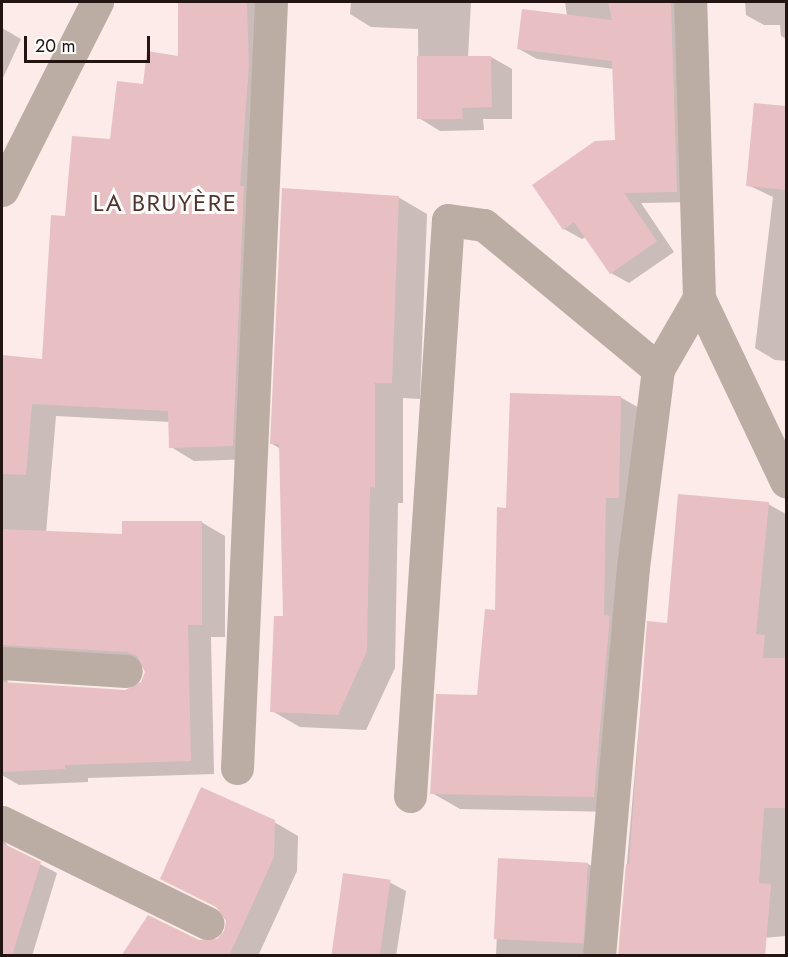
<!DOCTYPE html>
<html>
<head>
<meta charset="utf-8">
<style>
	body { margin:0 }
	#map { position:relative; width:788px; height:957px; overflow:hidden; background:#fcebe8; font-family:Jost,sans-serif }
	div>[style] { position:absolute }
	.shadow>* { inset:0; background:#0003 }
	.building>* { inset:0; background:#e8c0c3; transform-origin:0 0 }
	.street>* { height:33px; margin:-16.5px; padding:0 16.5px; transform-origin:16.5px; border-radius:16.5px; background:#bbada4 }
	span { translate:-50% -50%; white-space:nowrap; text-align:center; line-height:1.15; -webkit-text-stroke:6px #fdfdfd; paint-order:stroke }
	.neighbourhood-label { font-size:24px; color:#52342d; letter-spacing:1.5px }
	.frame { position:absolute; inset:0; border:3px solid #221512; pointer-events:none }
	.scale { position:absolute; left:24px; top:36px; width:126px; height:27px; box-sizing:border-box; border:3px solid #221512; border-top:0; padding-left:8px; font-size:18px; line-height:21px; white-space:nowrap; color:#221512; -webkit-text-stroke:4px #fdfdfd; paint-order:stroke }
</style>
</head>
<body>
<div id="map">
	<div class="shadow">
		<div style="clip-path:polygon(evenodd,179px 2px,272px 2px,256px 459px,194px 461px,171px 447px,170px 422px,56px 416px,46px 533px,124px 536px,201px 522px,225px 536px,225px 637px,211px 637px,214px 774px,88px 778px,88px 782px,19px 785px,2px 775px,2px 357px,43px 360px,66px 217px,144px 86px,180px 57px,179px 2px,28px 657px,144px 667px,146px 671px,143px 682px,125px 691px,8px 684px,7px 677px,28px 657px)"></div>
		<div style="clip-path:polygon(351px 2px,471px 2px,468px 57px,491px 57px,512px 69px,512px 119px,483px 119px,484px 130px,440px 131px,419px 118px,418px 29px,371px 27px,350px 14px)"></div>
		<div style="clip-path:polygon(565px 2px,695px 2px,695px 202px,641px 203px,674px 252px,629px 283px,611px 273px,586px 237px,582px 239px,564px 229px,616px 142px,614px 69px,537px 59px,519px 49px,567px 16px)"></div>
		<div style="clip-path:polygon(745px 2px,786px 2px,786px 39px,781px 36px,780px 25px,764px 25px,746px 15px)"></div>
		<div style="clip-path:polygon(2px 28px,21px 39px,2px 80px)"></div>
		<div style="clip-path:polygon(756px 105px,786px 108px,786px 361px,775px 360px,755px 348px,773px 197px,748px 185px)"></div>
		<div style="clip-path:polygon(398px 197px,427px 214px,420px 399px,403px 398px,403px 503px,398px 503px,395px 668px,366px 730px,300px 727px,272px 711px,284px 618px,281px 449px,272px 444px)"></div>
		<div style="clip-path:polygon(620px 397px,648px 413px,622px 812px,460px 809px,432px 793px,478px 696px,497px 612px,508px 509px)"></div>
		<div style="clip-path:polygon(768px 504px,786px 514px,786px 936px,650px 947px,621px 931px,648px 622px,668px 625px)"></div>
		<div style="clip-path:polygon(274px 822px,298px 836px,297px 871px,258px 956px,123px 956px,218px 940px,225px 931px,227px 921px,219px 908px,162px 878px)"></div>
		<div style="clip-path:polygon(2px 838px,9px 848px,57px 873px,32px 956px,2px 956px)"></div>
		<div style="clip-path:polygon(500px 860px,588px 864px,610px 876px,603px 956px,496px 956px)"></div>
		<div style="clip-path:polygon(389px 882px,406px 891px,396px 956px,332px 956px)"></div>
	</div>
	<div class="building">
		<div style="clip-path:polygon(178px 2px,247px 2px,249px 65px,240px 186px,244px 186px,233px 446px,169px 448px,168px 411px,32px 404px,26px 475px,2px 474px,2px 355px,42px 359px,51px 215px,65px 216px,72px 136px,110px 139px,117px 81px,143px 84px,147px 51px,178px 56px)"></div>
		<div style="clip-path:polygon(608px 2px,671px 2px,677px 192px,624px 193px,657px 241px,610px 274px,574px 222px,563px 230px,532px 185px,595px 141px,615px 140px,612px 61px,517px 49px,522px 9px,612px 20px)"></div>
		<div style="clip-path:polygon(417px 56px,491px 56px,492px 107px,462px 108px,463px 119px,417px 119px)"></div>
		<div style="clip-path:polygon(754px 103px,786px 106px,786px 190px,746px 186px)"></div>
		<div style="clip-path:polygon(282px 188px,399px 196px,392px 383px,375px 383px,375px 488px,370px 487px,367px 651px,338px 715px,270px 712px,274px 616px,283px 616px,279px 444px,270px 444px)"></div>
		<div style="clip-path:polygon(510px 393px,621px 396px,619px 498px,606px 498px,604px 615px,610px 616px,594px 797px,430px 794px,436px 694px,477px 695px,485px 609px,495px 610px,497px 507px,506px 508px)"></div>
		<div style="clip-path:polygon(678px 494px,769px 502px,756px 634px,765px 635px,763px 658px,786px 658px,786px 808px,764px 808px,759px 883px,771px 884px,765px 956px,618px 956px,626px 864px,629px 864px,647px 621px,667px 623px)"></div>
		<div style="clip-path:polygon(122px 521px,202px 521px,202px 625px,188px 625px,191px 761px,65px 765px,65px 769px,2px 772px,2px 682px,125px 690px,141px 682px,145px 672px,137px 656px,127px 652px,2px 645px,2px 529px,122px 534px)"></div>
		<div style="clip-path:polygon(201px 787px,275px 820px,274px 857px,229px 956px,121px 956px,148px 915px,199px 940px,217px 939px,224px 931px,226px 921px,216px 907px,160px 879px)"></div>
		<div style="clip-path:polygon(2px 843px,41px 862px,12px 956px,2px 956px)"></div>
		<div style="left:498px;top:858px;width:90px;height:81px;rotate:3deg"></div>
		<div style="left:343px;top:873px;width:48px;height:84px;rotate:8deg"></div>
	</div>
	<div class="street">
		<div style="left:2px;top:190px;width:211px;rotate:-63.2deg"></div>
		<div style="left:699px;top:298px;width:203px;rotate:64.6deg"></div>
		<div style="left:2px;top:663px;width:124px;rotate:3.7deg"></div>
		<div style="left:237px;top:768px;width:767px;rotate:-87.46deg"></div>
		<div style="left:410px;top:796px;width:577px;rotate:-86.23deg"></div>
		<div style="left:448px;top:220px;width:36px;rotate:8deg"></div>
		<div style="left:484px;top:225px;width:226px;rotate:39.6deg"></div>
		<div style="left:2px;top:822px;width:229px;rotate:26.2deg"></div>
		<div style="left:599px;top:956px;width:390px;rotate:-85deg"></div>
		<div style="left:633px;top:567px;width:200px;rotate:-82.8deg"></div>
		<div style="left:658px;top:369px;width:82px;rotate:-60deg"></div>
		<div style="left:699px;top:298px;width:296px;rotate:-91.7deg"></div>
	</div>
	<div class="neighbourhood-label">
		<span style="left:165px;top:203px">LA BRUYÈRE</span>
	</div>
	<div class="frame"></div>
	<div class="scale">20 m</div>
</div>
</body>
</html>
